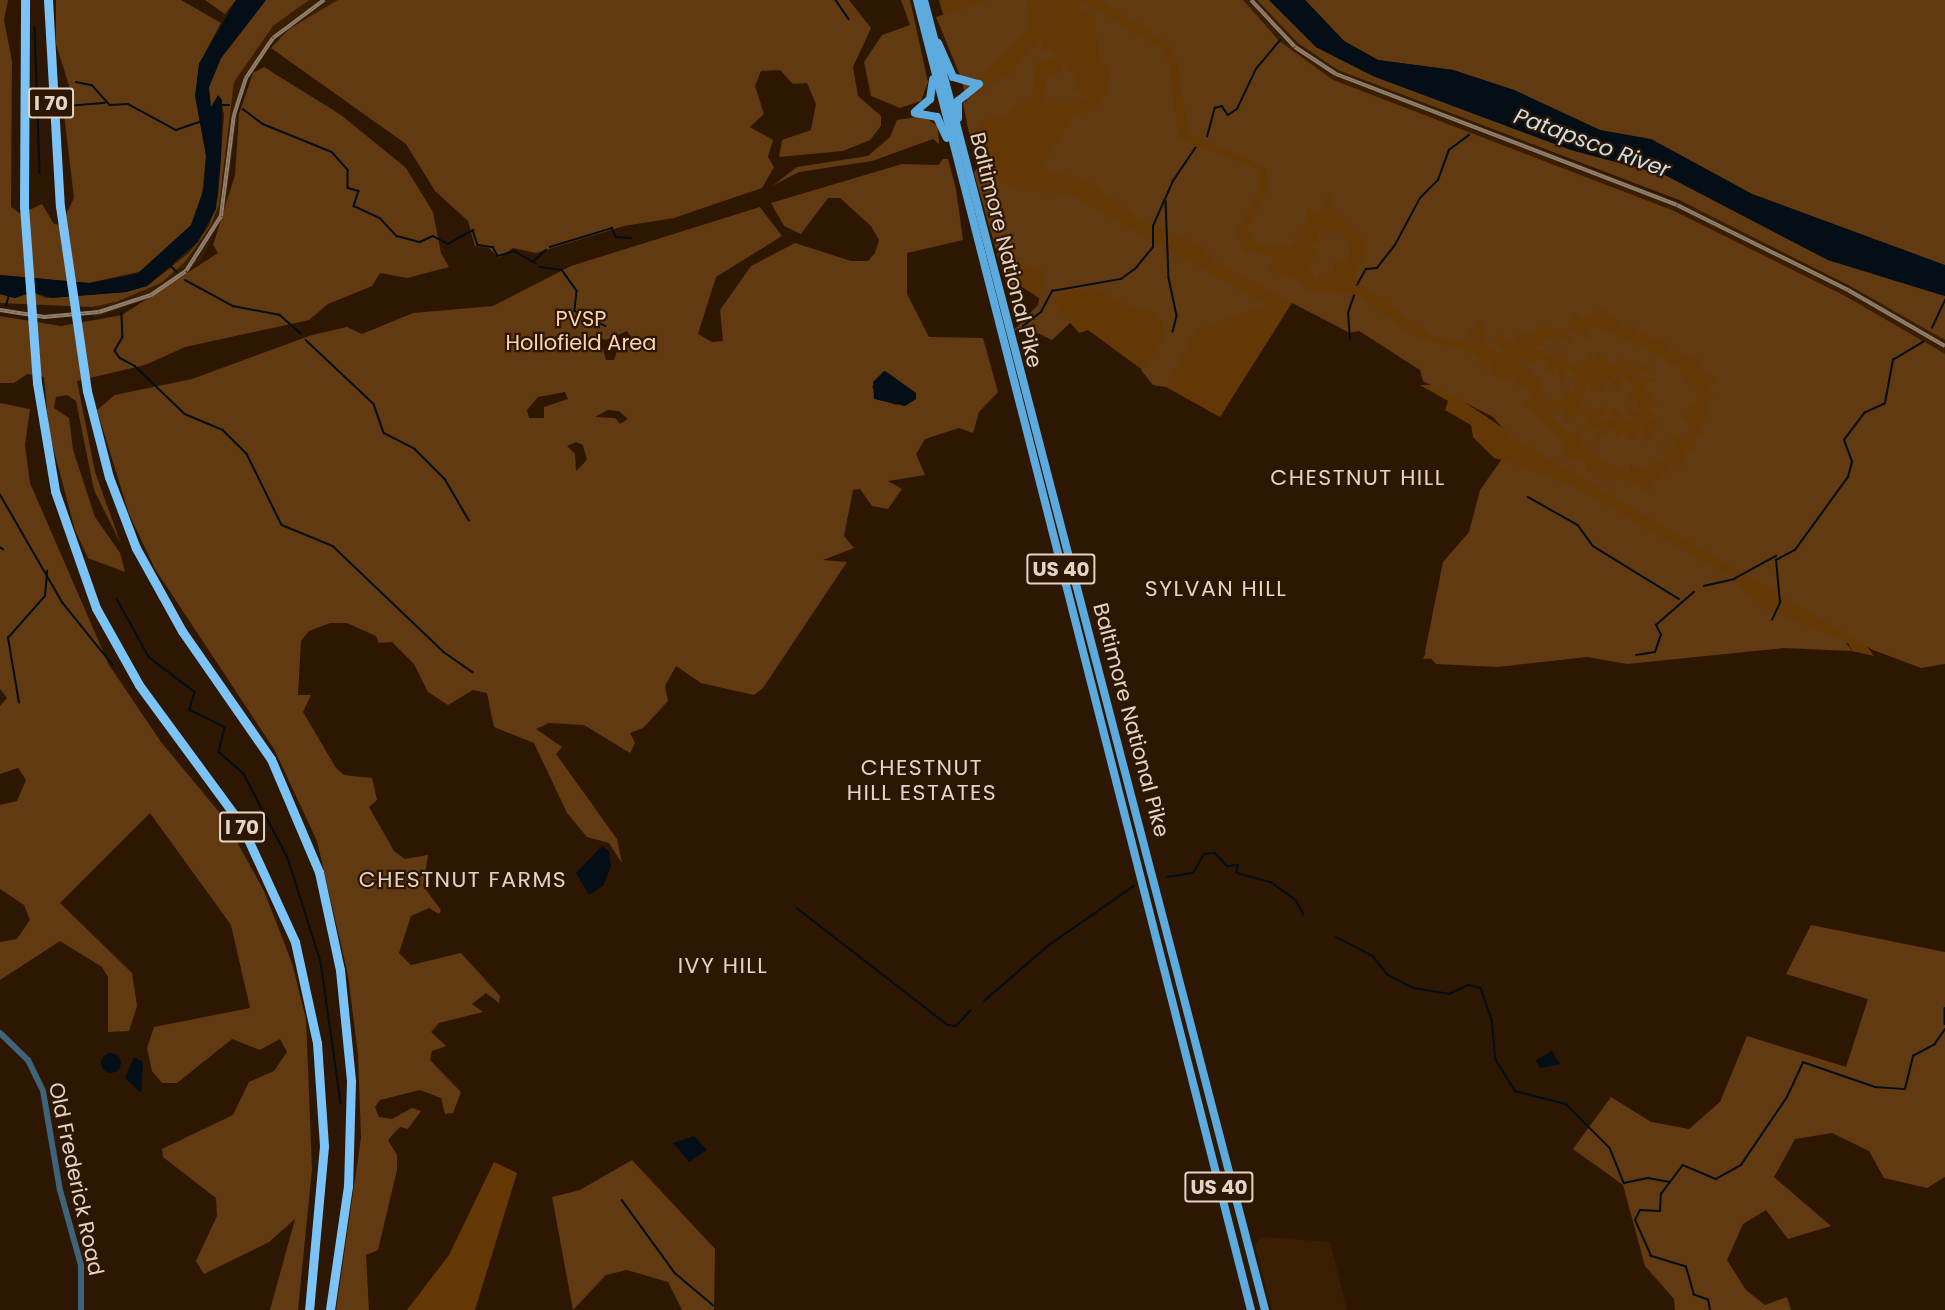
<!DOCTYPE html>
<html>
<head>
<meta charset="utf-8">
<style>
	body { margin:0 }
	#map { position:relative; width:1945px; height:1310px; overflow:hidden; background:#2d1702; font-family:Poppins,sans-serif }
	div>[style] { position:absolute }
	.built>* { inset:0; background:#391e02 }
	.green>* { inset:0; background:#633804 }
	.forest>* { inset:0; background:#613a11 }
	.water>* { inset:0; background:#030e16 }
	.round { border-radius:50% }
	.stream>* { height:1.5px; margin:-0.75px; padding:0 0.75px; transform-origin:0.75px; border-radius:0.75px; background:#030e16 }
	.minor>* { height:6px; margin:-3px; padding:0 3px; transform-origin:3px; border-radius:3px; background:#40637c }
	.major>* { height:8px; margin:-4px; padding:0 4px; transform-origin:4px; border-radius:4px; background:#5daadf }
	.highway>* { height:9px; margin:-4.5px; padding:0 4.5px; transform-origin:4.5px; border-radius:4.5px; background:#7cc4f7 }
	.rail>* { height:4px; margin-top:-2px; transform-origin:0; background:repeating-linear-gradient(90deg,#2d1702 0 4.5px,#917f6e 0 9px); box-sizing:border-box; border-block:2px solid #917f6e }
	.highway-bridge>* { height:9px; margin:-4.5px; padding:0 4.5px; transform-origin:4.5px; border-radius:4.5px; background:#7cc4f7 }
	span { translate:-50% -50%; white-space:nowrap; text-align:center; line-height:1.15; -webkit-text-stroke:4.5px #2d1702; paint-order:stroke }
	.shield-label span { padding:2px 4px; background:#2d1702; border:2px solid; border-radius:4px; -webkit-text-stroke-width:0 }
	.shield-label { font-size:20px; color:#e3d4c7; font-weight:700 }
	.street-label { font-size:21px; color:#e3d4c7 }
	.park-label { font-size:21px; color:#fbd3b1 }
	.water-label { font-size:22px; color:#c9deee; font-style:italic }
	.neighbourhood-label { font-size:22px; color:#e3d4c7; letter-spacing:1.5px }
</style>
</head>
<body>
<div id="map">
	<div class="built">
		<div style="clip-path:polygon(309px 0,338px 0,271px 44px,247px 82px,239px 103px,226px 207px,203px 258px,154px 297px,94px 318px,92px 307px,161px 283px,221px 189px,234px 82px,273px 26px)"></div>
		<div style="clip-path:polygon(1243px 0,1257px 0,1298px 43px,1338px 70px,1707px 213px,1918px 323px,1945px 340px,1945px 354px,1845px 296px,1674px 211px,1333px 80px,1279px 41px)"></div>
		<div style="clip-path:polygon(1262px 1237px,1330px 1242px,1347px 1310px,1272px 1310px,1255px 1245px)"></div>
	</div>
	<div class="green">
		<div style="clip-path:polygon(939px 0,1243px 0,1279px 41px,1333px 80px,1674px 211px,1845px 296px,1945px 354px,1866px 645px,1874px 656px,1852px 651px,1848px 643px,1423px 659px,1507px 461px,1494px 458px,1473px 437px,1471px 425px,1445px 410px,1448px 401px,1420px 385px,1439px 385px,1506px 430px,1527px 415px,1300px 290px,1220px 417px,1166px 387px,1088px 330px,1079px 333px,1062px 313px,1007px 277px,987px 172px,977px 168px,983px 158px)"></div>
		<div style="clip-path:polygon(494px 1162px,517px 1173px,475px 1310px,407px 1310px,449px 1255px)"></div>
	</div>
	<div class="forest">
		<div style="clip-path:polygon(0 0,8px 0,4px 20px,12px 61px,11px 207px,21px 214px,42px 204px,54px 224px,61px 225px,74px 198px,64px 114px,71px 92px,56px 44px,56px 0,181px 0,221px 23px,199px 64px,197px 81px,206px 156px,201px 205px,191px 225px,147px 270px,89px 283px,0 275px)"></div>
		<div style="clip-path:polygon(205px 0,236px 0,225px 14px)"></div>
		<div style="clip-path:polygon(266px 0,309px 0,273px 26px,234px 82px,219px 205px,210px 227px,185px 262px,161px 283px,116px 302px,92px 307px,0 303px,0 294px,15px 298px,32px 292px,46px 298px,126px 292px,147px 286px,189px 253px,209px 226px,218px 197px,224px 114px,220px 96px,214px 108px,209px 105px,209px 87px,221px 58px)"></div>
		<div style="clip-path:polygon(338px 0,849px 0,871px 28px,853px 67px,858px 96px,881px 116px,881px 126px,870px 140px,843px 151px,779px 157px,782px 140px,811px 130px,816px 104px,807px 83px,793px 84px,780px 70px,761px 71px,755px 86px,764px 114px,750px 127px,773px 140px,768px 157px,774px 167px,762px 188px,674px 218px,624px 226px,536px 253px,513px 248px,499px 258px,489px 248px,475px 246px,468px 221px,435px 191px,406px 144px,271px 48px,289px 29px)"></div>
		<div style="clip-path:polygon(901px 0,910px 0,928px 82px,921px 101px,900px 108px,871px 96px,864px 62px,882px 35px,910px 25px)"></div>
		<div style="clip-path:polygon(989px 0,1027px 0,1028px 29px,978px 78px,961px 78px,936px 17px)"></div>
		<div style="clip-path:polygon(1082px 0,1160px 48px,1169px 62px,1179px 138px,1257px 169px,1261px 187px,1237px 230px,1244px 251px,1276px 257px,1269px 269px,1298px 280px,1308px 290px,1360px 295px,1411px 335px,1462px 349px,1477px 356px,1482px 373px,1489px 361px,1500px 381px,1514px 378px,1516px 386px,1528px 386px,1531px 397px,1523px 403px,1563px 440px,1567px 447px,1562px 456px,1586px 462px,1586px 472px,1599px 470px,1601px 481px,1626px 479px,1647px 491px,1662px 471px,1666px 475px,1671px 464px,1682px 465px,1685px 451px,1697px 450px,1693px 438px,1704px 436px,1697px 425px,1708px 416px,1704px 404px,1713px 396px,1705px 384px,1718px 380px,1700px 370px,1697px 357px,1667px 350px,1668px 343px,1658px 337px,1648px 340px,1648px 332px,1634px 336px,1636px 327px,1618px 327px,1616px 318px,1606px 320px,1607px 311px,1601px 310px,1582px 321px,1576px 314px,1567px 328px,1549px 330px,1543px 324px,1532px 334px,1515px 335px,1515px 345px,1498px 334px,1494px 340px,1504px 351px,1501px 355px,1485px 347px,1481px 322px,1468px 335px,1479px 345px,1431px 336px,1354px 279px,1367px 244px,1333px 209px,1330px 194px,1319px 213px,1306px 208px,1308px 223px,1290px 246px,1258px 245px,1245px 230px,1268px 189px,1264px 166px,1188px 134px,1176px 55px,1164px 41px,1101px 0,1243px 0,1279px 41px,1333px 80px,1674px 211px,1845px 296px,1945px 354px,1945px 664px,1921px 668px,1873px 650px,1510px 436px,1493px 417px,1423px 381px,1420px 370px,1359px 331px,1350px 333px,1219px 265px,1199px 245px,1142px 221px,1089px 181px,1039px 168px,1073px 116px,1094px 110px,1107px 92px,1111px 76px,1098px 53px,1095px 17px,1080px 9px)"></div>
		<div style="clip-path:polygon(1257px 0,1269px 0,1316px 47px,1373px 76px,1571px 150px,1665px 175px,1828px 260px,1945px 296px,1945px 340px,1850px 286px,1679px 200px,1338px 70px,1298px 43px)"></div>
		<div style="clip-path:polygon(1305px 0,1945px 0,1945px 266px,1752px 194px,1663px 146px,1600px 130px,1514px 90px,1453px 70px,1378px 60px,1344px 41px)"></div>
		<div style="clip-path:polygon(1043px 35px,1042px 50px,1053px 51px,1055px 59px,1037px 62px,1033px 94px,1002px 117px,988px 119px,970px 138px,963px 103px,1009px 74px)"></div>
		<div style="clip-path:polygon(1064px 59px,1078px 80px,1072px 90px,1088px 96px,1078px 103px,1044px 103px,1046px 79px,1061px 72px)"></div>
		<div style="clip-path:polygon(264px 67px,341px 115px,406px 168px,433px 212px,441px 253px,449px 267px,407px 278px,380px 273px,372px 286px,328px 304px,309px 320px,185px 347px,145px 365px,77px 381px,95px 472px,121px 544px,94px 490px,76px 401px,67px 395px,56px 397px,54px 408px,69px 418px,73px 450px,95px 517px,120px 553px,125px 572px,88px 558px,75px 530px,49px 432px,44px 377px,27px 374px,14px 383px,0 383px,0 316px,61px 326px,122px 315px,218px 253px,213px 245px,235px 175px,239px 114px,253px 73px)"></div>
		<div style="clip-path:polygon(923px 116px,938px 126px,939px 144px,933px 139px,872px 161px,799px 172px,772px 186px,797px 167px,868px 156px,890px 137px,897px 120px)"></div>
		<div style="clip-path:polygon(evenodd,943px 159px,948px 159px,956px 189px,963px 240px,907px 253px,907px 294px,929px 337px,983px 338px,998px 392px,979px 412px,973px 433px,959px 428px,925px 439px,916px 454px,925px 475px,888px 481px,902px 489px,888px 509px,872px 506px,860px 489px,853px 490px,844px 536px,854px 548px,823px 560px,847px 562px,763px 688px,754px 695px,701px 683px,676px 666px,665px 686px,668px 701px,643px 728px,630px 733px,635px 743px,630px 753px,584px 725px,549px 723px,536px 729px,562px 747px,556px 754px,617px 839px,622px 863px,609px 843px,587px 837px,567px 813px,534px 743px,494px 727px,487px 693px,473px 690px,448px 705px,428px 692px,414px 664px,392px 642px,379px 643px,376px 636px,347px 623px,330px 623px,309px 631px,301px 641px,298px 695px,311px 695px,303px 712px,336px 768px,344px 775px,372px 778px,377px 800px,369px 807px,394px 851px,405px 859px,428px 855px,423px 886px,441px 910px,439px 914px,429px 908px,411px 916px,399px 953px,411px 965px,461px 953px,500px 996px,499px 1003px,486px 993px,472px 1004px,483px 1012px,439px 1023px,431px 1032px,446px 1046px,432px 1051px,430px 1060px,461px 1092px,453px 1113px,445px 1114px,441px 1098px,420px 1090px,380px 1100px,375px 1107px,379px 1117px,392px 1119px,412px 1108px,421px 1111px,408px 1129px,400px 1127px,388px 1140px,397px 1155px,397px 1170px,378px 1250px,366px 1255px,369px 1310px,336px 1310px,361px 1138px,358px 1055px,348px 975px,317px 841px,274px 749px,155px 569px,129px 514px,97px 410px,115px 395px,192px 379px,312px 335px,347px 327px,362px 334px,413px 313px,493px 306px,571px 266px,760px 207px,782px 236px,716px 277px,698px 334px,712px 342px,723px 341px,720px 310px,751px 266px,795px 243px,851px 261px,868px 261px,875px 253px,879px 240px,871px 226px,840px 198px,828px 198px,801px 234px,784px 226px,771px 203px,902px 164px,938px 165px,943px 159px,627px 331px,635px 344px,618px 348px,614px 360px,606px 360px,603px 349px,583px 343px,591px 336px,606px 340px,627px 331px,943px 159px,884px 371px,887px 372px,916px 393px,896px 405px,879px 399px,872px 387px,884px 371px,943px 159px,565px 392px,568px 399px,544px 407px,544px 418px,529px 418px,527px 410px,538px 397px,565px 392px,943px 159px,608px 410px,619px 411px,628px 419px,620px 424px,615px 418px,595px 417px,608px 410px,943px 159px,576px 442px,583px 445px,587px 460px,576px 471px,575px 454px,567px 446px,576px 442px)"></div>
		<div style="clip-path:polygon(977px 168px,1020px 191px,1069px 194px,1267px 305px,1196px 330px,1166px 387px,1153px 385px,1141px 370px,1164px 337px,1162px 323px,1152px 311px,1128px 306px,1096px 289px,1070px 291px,1053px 302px,1071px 322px,1052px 340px,1029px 329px,1014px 330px,1038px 305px,1045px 272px,1017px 262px,1016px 288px,1007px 288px,974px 173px)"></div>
		<div style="clip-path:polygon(1316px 227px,1327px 234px,1341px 230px,1352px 247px,1348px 264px,1336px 260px,1332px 275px,1320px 272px,1317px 280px,1305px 269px,1317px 252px,1305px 244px,1320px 243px)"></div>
		<div style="clip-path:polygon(1597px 326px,1662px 357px,1671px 367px,1676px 362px,1685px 380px,1696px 386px,1696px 405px,1688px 403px,1691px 411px,1681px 420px,1692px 422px,1685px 440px,1671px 435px,1677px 450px,1661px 446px,1665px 457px,1641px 469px,1630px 464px,1630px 471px,1624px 471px,1606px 463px,1581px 444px,1579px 430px,1570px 435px,1550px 415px,1552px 409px,1565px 409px,1565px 421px,1577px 414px,1587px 418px,1590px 422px,1583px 431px,1602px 428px,1594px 442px,1612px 429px,1618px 429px,1615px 441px,1627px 429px,1631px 440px,1643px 425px,1645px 443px,1659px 423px,1644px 416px,1655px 417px,1646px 406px,1658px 407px,1642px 386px,1654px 379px,1636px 377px,1649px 370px,1648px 364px,1630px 370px,1624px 367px,1625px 358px,1611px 365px,1599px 355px,1592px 367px,1591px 354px,1581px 369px,1559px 356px,1562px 346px,1553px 356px,1531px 347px,1546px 347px,1541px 340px,1555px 335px,1572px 343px,1566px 333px,1571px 331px,1593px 339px,1585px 328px)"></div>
		<div style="clip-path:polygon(1520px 356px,1534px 365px,1537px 358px,1548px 360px,1545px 372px,1550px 375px,1556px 366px,1562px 382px,1568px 368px,1576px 374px,1574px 399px,1570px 387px,1559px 400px,1547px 403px,1538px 381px,1514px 357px)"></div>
		<div style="clip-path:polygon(1620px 373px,1635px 388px,1628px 401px,1637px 399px,1639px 411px,1629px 410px,1634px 421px,1627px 422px,1615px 409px,1611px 414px,1616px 420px,1601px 421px,1607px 406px,1592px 411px,1580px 403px,1587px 383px,1592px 379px,1589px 388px,1596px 393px,1609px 379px,1618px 391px,1621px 383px,1613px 376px)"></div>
		<div style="clip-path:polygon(0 403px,30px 409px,25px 445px,30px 483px,109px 665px,161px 742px,224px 818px,264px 891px,292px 963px,306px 1019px,312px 1169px,298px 1310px,270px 1310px,295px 1219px,269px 1242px,204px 1274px,196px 1261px,217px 1216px,216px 1198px,163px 1157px,162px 1149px,233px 1115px,249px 1082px,274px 1071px,287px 1052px,280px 1039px,260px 1050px,232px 1039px,177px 1083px,162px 1083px,152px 1071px,147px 1048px,154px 1027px,250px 1008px,231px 925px,150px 813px,60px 903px,132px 973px,137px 1006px,129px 1031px,108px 1032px,108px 977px,102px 967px,60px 941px,0 980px,0 942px,17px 939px,30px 920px,24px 905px,0 889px,0 805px,17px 801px,26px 780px,18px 768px,0 774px,0 706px,7px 698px,0 689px)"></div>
		<div style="clip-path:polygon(1502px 459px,1571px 485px,1727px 575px,1766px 609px,1844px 640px,1852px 651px,1784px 648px,1627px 664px,1587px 657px,1498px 667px,1436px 664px,1425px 652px,1443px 562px,1469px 532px,1480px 490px)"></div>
		<div style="clip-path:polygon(1811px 925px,1945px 952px,1945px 1177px,1927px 1188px,1884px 1178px,1869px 1151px,1832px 1133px,1795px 1139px,1774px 1177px,1831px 1226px,1788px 1239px,1766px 1210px,1743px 1224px,1727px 1260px,1746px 1290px,1765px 1305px,1787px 1297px,1791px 1310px,1675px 1310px,1674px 1299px,1645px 1266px,1623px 1185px,1573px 1149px,1611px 1097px,1651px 1122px,1689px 1129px,1720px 1102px,1747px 1036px,1846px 1067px,1868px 999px,1786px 974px)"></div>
		<div style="clip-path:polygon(632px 1160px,715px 1249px,714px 1310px,682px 1310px,668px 1282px,627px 1270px,606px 1275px,573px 1310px,552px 1197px,580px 1190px)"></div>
	</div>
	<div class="water">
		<div style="clip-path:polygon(236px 0,266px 0,221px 58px,209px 87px,211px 107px,218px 95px,222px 100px,221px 157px,216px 209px,198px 242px,147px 286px,126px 292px,52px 298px,32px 292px,15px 298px,0 294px,0 275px,89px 283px,137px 274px,191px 225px,204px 188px,206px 156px,195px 96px,199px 64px)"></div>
		<div style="clip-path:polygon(1269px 0,1305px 0,1344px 41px,1378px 60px,1453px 70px,1514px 90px,1600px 130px,1651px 139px,1752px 194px,1945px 265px,1945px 296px,1828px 260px,1665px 175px,1571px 150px,1373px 76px,1316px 47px)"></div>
		<div style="clip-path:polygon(884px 371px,916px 393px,916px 399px,905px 406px,874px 399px,873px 382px)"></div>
		<div style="clip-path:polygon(602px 846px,609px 851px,611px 867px,603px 886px,589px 895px,576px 873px)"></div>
		<div style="clip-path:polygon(1552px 1051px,1560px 1064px,1540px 1068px,1536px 1060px)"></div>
		<div class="round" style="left:101px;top:1053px;width:20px;height:20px"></div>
		<div style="clip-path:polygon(134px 1057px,143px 1062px,141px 1093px,125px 1078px)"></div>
		<div style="clip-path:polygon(694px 1136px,707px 1150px,689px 1162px,673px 1143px)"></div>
	</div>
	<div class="stream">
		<div style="left:836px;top:0;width:23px;rotate:56deg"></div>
		<div style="left:35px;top:27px;width:146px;rotate:88deg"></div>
		<div style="left:76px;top:82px;width:16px;rotate:11deg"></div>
		<div style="left:92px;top:85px;width:27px;rotate:48deg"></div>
		<div style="left:110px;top:105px;width:18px;rotate:-3deg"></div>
		<div style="left:128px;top:104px;width:55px;rotate:28.4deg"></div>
		<div style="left:176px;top:130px;width:28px;rotate:-19deg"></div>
		<div style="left:221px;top:105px;width:8px"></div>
		<div style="left:68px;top:106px;width:37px;rotate:-5deg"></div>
		<div style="left:243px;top:109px;width:25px;rotate:37deg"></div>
		<div style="left:263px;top:124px;width:74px;rotate:22.1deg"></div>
		<div style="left:332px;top:152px;width:24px;rotate:48deg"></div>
		<div style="left:348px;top:170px;width:18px;rotate:90deg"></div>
		<div style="left:348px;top:188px;width:11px;rotate:15deg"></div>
		<div style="left:359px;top:191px;width:16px;rotate:108deg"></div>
		<div style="left:354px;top:206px;width:29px;rotate:25deg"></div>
		<div style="left:380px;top:218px;width:25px;rotate:47deg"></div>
		<div style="left:397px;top:236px;width:24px;rotate:15deg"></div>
		<div style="left:420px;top:242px;width:14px;rotate:-25deg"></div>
		<div style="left:433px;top:236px;width:17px;rotate:28deg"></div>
		<div style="left:448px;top:244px;width:29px;rotate:-29deg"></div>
		<div style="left:473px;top:230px;width:16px;rotate:72deg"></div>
		<div style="left:478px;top:245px;width:15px;rotate:8deg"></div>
		<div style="left:493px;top:247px;width:10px;rotate:61deg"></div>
		<div style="left:498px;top:256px;width:17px;rotate:-17deg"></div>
		<div style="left:514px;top:251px;width:25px;rotate:29deg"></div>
		<div style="left:1207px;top:137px;width:30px;rotate:-75deg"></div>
		<div style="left:1215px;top:108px;width:7px;rotate:-16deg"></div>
		<div style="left:1222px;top:106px;width:11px;rotate:56deg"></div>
		<div style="left:1228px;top:115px;width:11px;rotate:-34deg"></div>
		<div style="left:1237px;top:109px;width:44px;rotate:-64.6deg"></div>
		<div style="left:1256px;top:69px;width:38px;rotate:-50deg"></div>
		<div style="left:1166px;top:201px;width:77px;rotate:87.8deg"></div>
		<div style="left:1169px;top:278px;width:39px;rotate:78deg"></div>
		<div style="left:1177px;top:316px;width:16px;rotate:104deg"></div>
		<div style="left:550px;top:247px;width:65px;rotate:-17deg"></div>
		<div style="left:612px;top:228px;width:10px;rotate:66deg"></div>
		<div style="left:616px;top:237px;width:15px;rotate:4deg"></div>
		<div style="left:534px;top:261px;width:16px;rotate:-43deg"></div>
		<div style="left:171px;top:266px;width:8px;rotate:45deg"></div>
		<div style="left:540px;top:267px;width:22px;rotate:8deg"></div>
		<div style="left:562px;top:270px;width:26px;rotate:54deg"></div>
		<div style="left:577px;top:291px;width:20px;rotate:96deg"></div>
		<div style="left:575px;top:311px;width:34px;rotate:26deg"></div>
		<div style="left:185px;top:280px;width:55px;rotate:28.4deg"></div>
		<div style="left:233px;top:306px;width:48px;rotate:10.8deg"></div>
		<div style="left:280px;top:315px;width:28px;rotate:41deg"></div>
		<div style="left:1357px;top:285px;width:18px;rotate:-61deg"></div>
		<div style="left:1366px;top:269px;width:11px;rotate:-5deg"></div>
		<div style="left:1377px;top:268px;width:29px;rotate:-52deg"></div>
		<div style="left:1395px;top:245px;width:53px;rotate:-62deg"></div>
		<div style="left:1420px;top:198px;width:25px;rotate:-45deg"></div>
		<div style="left:1438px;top:180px;width:32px;rotate:-70deg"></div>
		<div style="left:1449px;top:150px;width:25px;rotate:-37deg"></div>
		<div style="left:6px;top:306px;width:11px;rotate:-75deg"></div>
		<div style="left:122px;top:313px;width:24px;rotate:88deg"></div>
		<div style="left:123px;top:337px;width:16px;rotate:120deg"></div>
		<div style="left:115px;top:351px;width:9px;rotate:54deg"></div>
		<div style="left:120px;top:358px;width:17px;rotate:28deg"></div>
		<div style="left:135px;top:366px;width:69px;rotate:43.8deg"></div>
		<div style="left:185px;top:414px;width:41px;rotate:22.8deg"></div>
		<div style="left:223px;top:430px;width:34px;rotate:45deg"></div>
		<div style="left:247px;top:454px;width:79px;rotate:63.8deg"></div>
		<div style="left:282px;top:525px;width:55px;rotate:22.4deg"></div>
		<div style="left:333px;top:546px;width:153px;rotate:43.7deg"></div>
		<div style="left:444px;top:652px;width:35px;rotate:35deg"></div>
		<div style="left:1023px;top:326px;width:23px;rotate:-38deg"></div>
		<div style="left:1041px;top:312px;width:24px;rotate:-62deg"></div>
		<div style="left:1052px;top:291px;width:70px;rotate:-9.9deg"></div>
		<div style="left:1121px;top:279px;width:19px;rotate:-36deg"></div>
		<div style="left:1136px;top:268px;width:27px;rotate:-51deg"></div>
		<div style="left:1153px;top:247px;width:21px;rotate:-90deg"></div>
		<div style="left:1153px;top:226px;width:49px;rotate:-66deg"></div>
		<div style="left:1173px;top:181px;width:40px;rotate:-56deg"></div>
		<div style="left:1932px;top:328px;width:31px;rotate:-65deg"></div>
		<div style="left:306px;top:340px;width:93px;rotate:43.3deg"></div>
		<div style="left:374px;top:404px;width:31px;rotate:71deg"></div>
		<div style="left:384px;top:433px;width:35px;rotate:27deg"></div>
		<div style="left:415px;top:449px;width:42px;rotate:45deg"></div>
		<div style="left:445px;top:479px;width:48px;rotate:59.7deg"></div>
		<div style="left:1350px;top:340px;width:27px;rotate:-94deg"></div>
		<div style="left:1348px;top:313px;width:18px;rotate:-71deg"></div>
		<div style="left:0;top:494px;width:126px;rotate:60deg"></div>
		<div style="left:63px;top:603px;width:80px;rotate:51.1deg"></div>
		<div style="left:1528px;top:497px;width:57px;rotate:29.2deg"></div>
		<div style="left:1578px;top:525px;width:26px;rotate:54deg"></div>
		<div style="left:1593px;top:546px;width:101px;rotate:31.6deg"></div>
		<div style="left:0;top:547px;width:4px;rotate:34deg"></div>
		<div style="left:1704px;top:586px;width:31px;rotate:-13deg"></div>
		<div style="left:1734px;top:579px;width:48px;rotate:-28.7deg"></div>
		<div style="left:117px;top:599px;width:66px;rotate:61.1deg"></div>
		<div style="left:149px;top:657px;width:58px;rotate:37.3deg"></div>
		<div style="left:195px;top:692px;width:19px;rotate:106deg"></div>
		<div style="left:190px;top:710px;width:39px;rotate:26deg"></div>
		<div style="left:225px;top:727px;width:26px;rotate:103deg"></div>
		<div style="left:219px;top:752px;width:33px;rotate:41deg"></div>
		<div style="left:244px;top:774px;width:95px;rotate:62.4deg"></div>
		<div style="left:288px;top:858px;width:109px;rotate:72.4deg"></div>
		<div style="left:321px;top:962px;width:142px;rotate:81.9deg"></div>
		<div style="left:1772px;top:620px;width:19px;rotate:-65deg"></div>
		<div style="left:1780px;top:603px;width:43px;rotate:-95.3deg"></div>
		<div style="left:1776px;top:560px;width:21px;rotate:-28deg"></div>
		<div style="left:1795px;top:550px;width:90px;rotate:-54deg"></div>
		<div style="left:1848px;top:477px;width:16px;rotate:-75deg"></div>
		<div style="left:1852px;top:462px;width:23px;rotate:-110deg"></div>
		<div style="left:1844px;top:440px;width:34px;rotate:-53deg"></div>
		<div style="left:1864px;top:413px;width:23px;rotate:-25deg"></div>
		<div style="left:1885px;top:403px;width:44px;rotate:-79.5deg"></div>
		<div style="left:1893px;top:360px;width:35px;rotate:-31deg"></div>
		<div style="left:1636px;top:655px;width:19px;rotate:-9deg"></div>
		<div style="left:1655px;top:652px;width:18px;rotate:-71deg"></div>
		<div style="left:1661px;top:635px;width:11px;rotate:-117deg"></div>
		<div style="left:1656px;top:625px;width:50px;rotate:-41deg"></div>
		<div style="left:19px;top:703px;width:66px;rotate:-99.6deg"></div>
		<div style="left:8px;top:638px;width:56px;rotate:-48.6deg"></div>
		<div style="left:45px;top:596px;width:25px;rotate:-85deg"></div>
		<div style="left:1167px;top:877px;width:26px;rotate:-9deg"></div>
		<div style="left:1193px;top:873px;width:22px;rotate:-60deg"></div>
		<div style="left:1204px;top:854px;width:11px;rotate:-5deg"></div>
		<div style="left:1215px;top:853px;width:18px;rotate:47deg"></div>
		<div style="left:1227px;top:866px;width:11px;rotate:-5deg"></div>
		<div style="left:1238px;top:865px;width:8px;rotate:97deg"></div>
		<div style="left:1237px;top:873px;width:35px;rotate:15deg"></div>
		<div style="left:1271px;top:882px;width:31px;rotate:36deg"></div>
		<div style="left:1296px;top:900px;width:17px;rotate:62deg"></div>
		<div style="left:797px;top:908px;width:191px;rotate:37.8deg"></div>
		<div style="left:948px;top:1025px;width:8px;rotate:7deg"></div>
		<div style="left:956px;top:1026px;width:21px;rotate:-47deg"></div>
		<div style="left:1336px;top:937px;width:42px;rotate:27.2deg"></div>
		<div style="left:1373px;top:956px;width:24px;rotate:52deg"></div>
		<div style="left:1388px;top:975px;width:28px;rotate:27deg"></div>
		<div style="left:1413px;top:988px;width:36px;rotate:9deg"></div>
		<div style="left:1449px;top:994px;width:21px;rotate:-25deg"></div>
		<div style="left:1468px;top:985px;width:13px;rotate:13deg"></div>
		<div style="left:1481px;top:988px;width:34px;rotate:71deg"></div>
		<div style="left:1492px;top:1020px;width:40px;rotate:84.3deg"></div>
		<div style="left:1496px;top:1060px;width:36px;rotate:58deg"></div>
		<div style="left:1515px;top:1091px;width:53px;rotate:14.3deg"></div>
		<div style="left:1566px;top:1104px;width:62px;rotate:45deg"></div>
		<div style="left:1610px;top:1148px;width:38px;rotate:68deg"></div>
		<div style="left:1624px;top:1183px;width:25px;rotate:-12deg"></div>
		<div style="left:1648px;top:1178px;width:22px;rotate:10deg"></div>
		<div style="left:984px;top:1001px;width:86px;rotate:-40.7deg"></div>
		<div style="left:1049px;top:945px;width:103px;rotate:-34.8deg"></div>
		<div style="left:1945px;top:1008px;width:16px;rotate:90deg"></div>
		<div style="left:622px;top:1200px;width:90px;rotate:54deg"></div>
		<div style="left:675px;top:1273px;width:50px;rotate:40.1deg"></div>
		<div style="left:1710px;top:1310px;width:10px;rotate:-101deg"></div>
		<div style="left:1708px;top:1300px;width:15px;rotate:-160deg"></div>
		<div style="left:1694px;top:1295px;width:29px;rotate:-106deg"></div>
		<div style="left:1686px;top:1267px;width:37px;rotate:-163deg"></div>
		<div style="left:1651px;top:1256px;width:39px;rotate:-114deg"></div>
		<div style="left:1635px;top:1220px;width:11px;rotate:-63deg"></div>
		<div style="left:1640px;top:1210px;width:20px;rotate:3deg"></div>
		<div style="left:1660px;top:1211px;width:17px;rotate:-87deg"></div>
		<div style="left:1661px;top:1194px;width:36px;rotate:-53deg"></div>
		<div style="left:1683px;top:1165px;width:36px;rotate:23deg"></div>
		<div style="left:1716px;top:1179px;width:29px;rotate:-29deg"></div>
		<div style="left:1741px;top:1165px;width:82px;rotate:-55.9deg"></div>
		<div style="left:1787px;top:1097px;width:38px;rotate:-65deg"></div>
		<div style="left:1803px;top:1062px;width:76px;rotate:19.1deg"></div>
		<div style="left:1875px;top:1087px;width:30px;rotate:4deg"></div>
		<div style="left:1905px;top:1089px;width:34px;rotate:-76deg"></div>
		<div style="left:1913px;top:1056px;width:24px;rotate:-28deg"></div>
		<div style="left:1934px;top:1045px;width:19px;rotate:-55deg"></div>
	</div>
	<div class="minor">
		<div style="left:0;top:1033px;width:39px;rotate:44deg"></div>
		<div style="left:28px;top:1060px;width:34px;rotate:64deg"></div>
		<div style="left:43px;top:1091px;width:100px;rotate:80.3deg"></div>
		<div style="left:60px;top:1190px;width:78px;rotate:74.4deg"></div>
		<div style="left:81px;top:1265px;width:45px;rotate:90deg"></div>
	</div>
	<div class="major">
		<div style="left:917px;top:0;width:1352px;rotate:75.7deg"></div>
		<div style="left:924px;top:0;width:1354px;rotate:75.41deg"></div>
		<div style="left:938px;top:43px;width:37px;rotate:66deg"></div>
		<div style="left:953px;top:77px;width:26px;rotate:16deg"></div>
		<div style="left:915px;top:112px;width:20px;rotate:-41deg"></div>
		<div style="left:930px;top:99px;width:20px;rotate:-81deg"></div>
		<div style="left:915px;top:113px;width:22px;rotate:10deg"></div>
		<div style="left:937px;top:117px;width:23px;rotate:65deg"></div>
		<div style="left:958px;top:118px;width:17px;rotate:-90deg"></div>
		<div style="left:958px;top:101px;width:27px;rotate:-39deg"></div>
	</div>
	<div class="highway">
		<div style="left:48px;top:0;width:206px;rotate:86.7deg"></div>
		<div style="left:24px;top:206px;width:206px;rotate:-89.7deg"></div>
		<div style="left:37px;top:383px;width:109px;rotate:80.5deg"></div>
		<div style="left:55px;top:491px;width:124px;rotate:70.7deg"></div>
		<div style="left:96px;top:608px;width:88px;rotate:60.8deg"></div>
		<div style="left:139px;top:685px;width:172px;rotate:53.7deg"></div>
		<div style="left:241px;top:824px;width:130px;rotate:65.4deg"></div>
		<div style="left:295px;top:942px;width:103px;rotate:77.7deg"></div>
		<div style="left:317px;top:1043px;width:103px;rotate:86.1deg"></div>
		<div style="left:324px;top:1146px;width:165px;rotate:95.2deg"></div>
		<div style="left:87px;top:391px;width:89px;rotate:75.7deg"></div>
		<div style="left:109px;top:477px;width:76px;rotate:69.2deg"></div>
		<div style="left:136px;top:548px;width:95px;rotate:61deg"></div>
		<div style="left:182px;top:631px;width:156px;rotate:55.2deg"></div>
		<div style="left:271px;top:759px;width:123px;rotate:67deg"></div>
		<div style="left:319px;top:872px;width:100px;rotate:77.9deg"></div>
		<div style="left:340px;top:970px;width:112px;rotate:84.3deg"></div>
		<div style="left:351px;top:1081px;width:105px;rotate:91.6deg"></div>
		<div style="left:348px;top:1186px;width:125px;rotate:98.3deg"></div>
	</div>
	<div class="rail">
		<div style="left:1251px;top:0;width:64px;rotate:46.9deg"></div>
		<div style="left:1295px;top:47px;width:49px;rotate:33.4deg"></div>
		<div style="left:1336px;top:74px;width:365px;rotate:21deg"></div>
		<div style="left:1677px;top:205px;width:191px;rotate:26.4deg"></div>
		<div style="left:1848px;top:290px;width:112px;rotate:30deg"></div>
		<div style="left:0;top:310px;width:45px;rotate:9deg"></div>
		<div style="left:44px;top:317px;width:55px;rotate:-5.2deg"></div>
		<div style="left:99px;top:312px;width:55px;rotate:-18.1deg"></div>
		<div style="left:151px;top:295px;width:42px;rotate:-34.4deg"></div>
		<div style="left:186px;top:271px;width:65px;rotate:-57.5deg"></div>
		<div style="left:221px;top:216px;width:102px;rotate:-82.7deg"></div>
		<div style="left:234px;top:115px;width:39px;rotate:-72deg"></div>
		<div style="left:246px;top:78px;width:48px;rotate:-56deg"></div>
		<div style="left:273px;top:38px;width:64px;rotate:-36.7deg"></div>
	</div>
	<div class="highway-bridge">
		<div style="left:24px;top:206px;width:177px;rotate:85.8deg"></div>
		<div style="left:60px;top:206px;width:187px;rotate:81.7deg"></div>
	</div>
	<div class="shield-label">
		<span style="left:51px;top:103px">I 70</span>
		<span style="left:1061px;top:569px">US 40</span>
		<span style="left:242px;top:827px">I 70</span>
		<span style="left:1219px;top:1187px">US 40</span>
	</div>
	<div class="street-label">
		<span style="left:1006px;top:250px;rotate:76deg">Baltimore National Pike</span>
		<span style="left:1131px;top:720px;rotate:75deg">Baltimore National Pike</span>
		<span style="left:76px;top:1179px;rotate:78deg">Old Frederick Road</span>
	</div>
	<div class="park-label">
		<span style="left:581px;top:331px">PVSP<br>Hollofield Area</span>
	</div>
	<div class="water-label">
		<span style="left:1592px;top:143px;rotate:20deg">Patapsco River</span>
	</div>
	<div class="neighbourhood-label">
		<span style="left:1358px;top:478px">CHESTNUT HILL</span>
		<span style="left:1216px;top:589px">SYLVAN HILL</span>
		<span style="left:922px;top:780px">CHESTNUT<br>HILL ESTATES</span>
		<span style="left:463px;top:880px">CHESTNUT FARMS</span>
		<span style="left:723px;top:966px">IVY HILL</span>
	</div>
</div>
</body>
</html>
